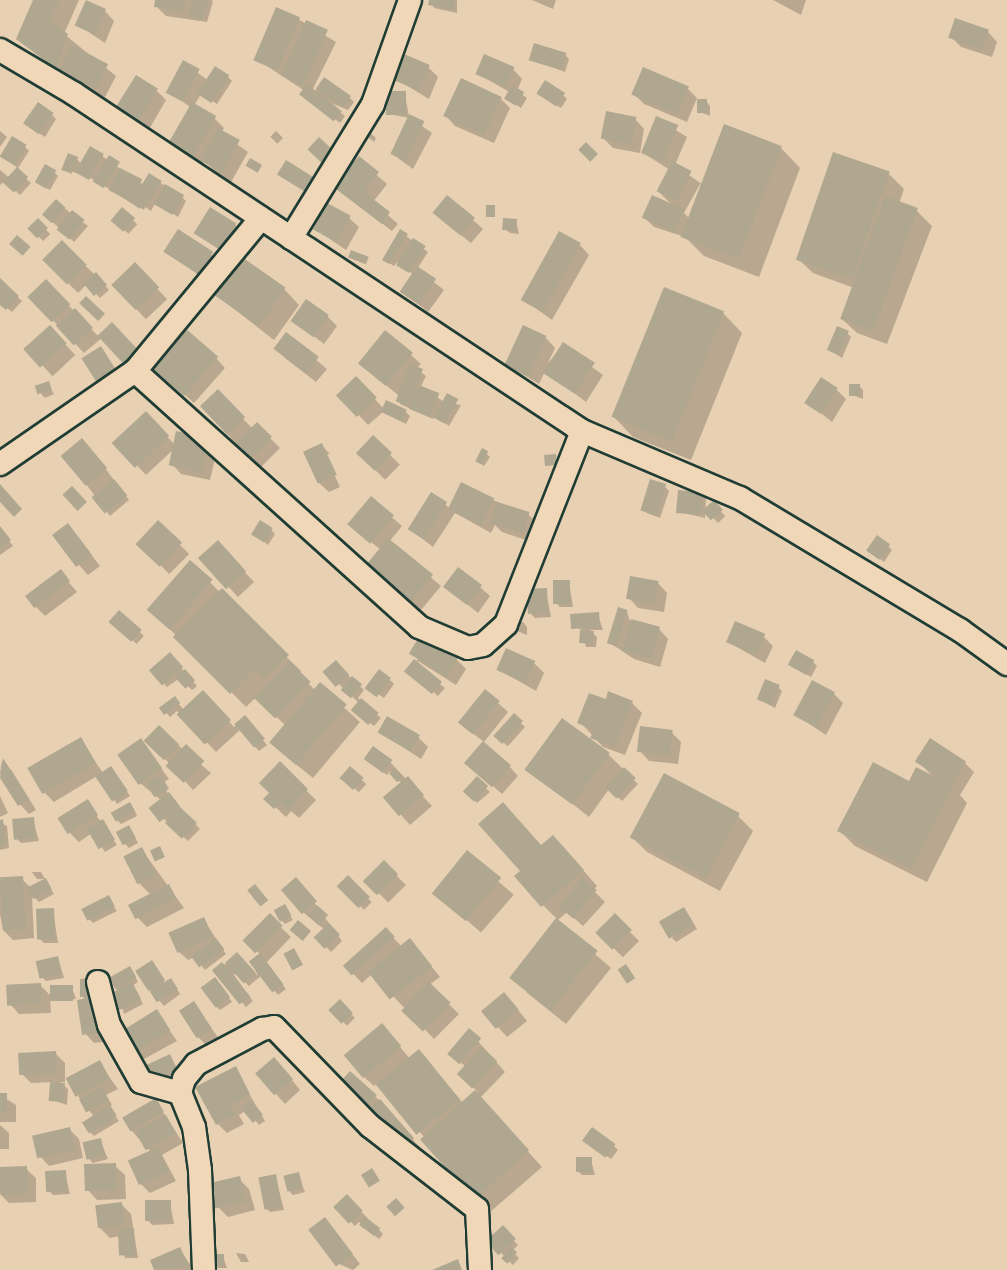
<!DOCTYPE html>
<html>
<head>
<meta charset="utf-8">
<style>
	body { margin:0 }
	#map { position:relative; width:1007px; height:1270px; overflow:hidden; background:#e8d1b3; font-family:Kalam,sans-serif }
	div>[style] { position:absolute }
	.shadow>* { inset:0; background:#0003; transform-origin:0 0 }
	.building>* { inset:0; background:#b0a790; transform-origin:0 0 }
	.roads { filter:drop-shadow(2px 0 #1f3d34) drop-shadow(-2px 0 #1f3d34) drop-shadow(0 2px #1f3d34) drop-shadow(0 -2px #1f3d34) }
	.minor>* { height:22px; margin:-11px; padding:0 11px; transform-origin:11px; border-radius:11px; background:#f0d7b8 }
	span { translate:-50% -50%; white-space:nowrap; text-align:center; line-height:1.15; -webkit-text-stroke:8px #f0d7b8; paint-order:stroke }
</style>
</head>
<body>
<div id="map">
	<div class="shadow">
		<div style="clip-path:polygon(36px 0,79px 0,64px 34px,116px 76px,105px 97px,71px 82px,19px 39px)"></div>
		<div style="clip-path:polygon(157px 0,211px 0,213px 1px,207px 22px,166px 16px,156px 6px)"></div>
		<div style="clip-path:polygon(431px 0,457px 0,457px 13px,434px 8px)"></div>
		<div style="clip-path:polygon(532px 0,556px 0,553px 9px)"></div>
		<div style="clip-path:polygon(773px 0,806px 0,801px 15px)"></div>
		<div style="clip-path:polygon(105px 11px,114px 21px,105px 43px,78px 25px)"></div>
		<div style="clip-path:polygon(298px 19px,336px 42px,309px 97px,324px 81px,350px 98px,354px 102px,348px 110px,326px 101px,345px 116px,340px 123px,307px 97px,305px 91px,256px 59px)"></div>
		<div style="clip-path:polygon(988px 32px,997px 42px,992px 57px,961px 47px,951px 37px)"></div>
		<div style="clip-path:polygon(565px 55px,569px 59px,565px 72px,532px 59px)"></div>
		<div style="clip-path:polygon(184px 63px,209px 81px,228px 77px,232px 81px,217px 104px,201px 94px,194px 106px,214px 118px,224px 128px,221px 133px,248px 152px,231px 182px,235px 189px,204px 161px,202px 164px,171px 142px,191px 108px,169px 91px)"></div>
		<div style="clip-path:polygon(428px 67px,438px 77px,429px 99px,396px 79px)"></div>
		<div style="clip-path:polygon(513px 69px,522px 79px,517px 91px,527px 98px,521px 108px,512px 102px,511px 93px,478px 74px)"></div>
		<div style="clip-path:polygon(688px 89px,697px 98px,687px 122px,644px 104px,634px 94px)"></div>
		<div style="clip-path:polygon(157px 91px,166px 100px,147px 133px,127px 122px)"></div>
		<div style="clip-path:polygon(405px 94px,409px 117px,432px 133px,413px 169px,391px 153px,410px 118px,388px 114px)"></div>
		<div style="clip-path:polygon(563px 95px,567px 99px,561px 108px,544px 97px)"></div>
		<div style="clip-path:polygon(501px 99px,510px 108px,494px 143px,455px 126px,446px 116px)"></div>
		<div style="clip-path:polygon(706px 101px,710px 106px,710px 116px,700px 112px)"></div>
		<div style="clip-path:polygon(52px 115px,56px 119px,45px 137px,31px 128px)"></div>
		<div style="clip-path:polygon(635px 119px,644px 129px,640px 153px,613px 148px,603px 138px)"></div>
		<div style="clip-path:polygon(evenodd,658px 119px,687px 137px,675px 165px,703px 185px,781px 148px,800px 168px,759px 277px,704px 256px,685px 237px,654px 227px,644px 217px,675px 208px,658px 191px,670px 170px,643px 153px,658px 119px,700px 184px,703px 186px,690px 219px,684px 213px,700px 184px)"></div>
		<div style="clip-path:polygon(367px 130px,376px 138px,374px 142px,364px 134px)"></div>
		<div style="clip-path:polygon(0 131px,7px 137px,0 147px)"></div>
		<div style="left:276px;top:131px;width:10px;height:8px;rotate:45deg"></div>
		<div style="clip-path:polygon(25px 147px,29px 151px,18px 168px,6px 160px)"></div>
		<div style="clip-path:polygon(102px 156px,144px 185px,161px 183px,182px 197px,186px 201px,178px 217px,156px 202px,151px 211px,141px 204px,140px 209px,95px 180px,65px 169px,77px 159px,82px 165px)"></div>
		<div style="clip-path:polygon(359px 160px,387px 184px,373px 202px,398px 224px,392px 231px,345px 195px)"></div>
		<div style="clip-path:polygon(0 170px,11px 179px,17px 171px,31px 183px,20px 195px,5px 181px,0 185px)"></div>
		<div style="clip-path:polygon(54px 172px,58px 176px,50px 190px,41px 185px)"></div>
		<div style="clip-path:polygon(889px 174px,904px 189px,899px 204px,917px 211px,932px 226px,887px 344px,857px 333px,842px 319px,854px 288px,813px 273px,798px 259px)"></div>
		<div style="clip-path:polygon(56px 202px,88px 226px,74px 242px,45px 215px)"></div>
		<div style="left:122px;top:210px;width:21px;height:13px;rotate:43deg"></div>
		<div style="clip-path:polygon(349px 218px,359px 227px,346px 250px,315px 229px)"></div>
		<div style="clip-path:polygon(473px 220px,483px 229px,471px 243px,444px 222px)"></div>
		<div style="left:38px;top:221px;width:18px;height:10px;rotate:47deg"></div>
		<div style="clip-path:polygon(516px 221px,519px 234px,510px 233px,505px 229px)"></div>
		<div style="clip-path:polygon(235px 225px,244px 234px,231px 257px,197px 232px)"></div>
		<div style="clip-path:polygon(406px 236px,428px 252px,417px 269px,444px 290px,428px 312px,402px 291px,414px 275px,397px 262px,394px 266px,389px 263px)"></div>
		<div style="clip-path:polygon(62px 243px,96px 276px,109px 290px,100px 298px,87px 284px,78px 293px,45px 260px)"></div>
		<div style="clip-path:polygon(580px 245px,589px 255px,552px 320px,523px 299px)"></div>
		<div style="clip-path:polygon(166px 251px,211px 254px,220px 264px,208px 282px)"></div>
		<div style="left:135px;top:265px;width:47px;height:29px;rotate:47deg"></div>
		<div style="clip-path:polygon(0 282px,22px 301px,12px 312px,0 302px)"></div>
		<div style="clip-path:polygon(46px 282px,99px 337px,112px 325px,145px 361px,134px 371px,103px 337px,84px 353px,31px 297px)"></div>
		<div style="clip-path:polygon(285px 290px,299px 305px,274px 340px,215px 294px)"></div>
		<div style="clip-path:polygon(723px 313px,742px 333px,691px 460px,633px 437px,614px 417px)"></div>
		<div style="clip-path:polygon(327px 316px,337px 326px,324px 344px,293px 320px)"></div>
		<div style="left:50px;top:328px;width:37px;height:31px;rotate:47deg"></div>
		<div style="clip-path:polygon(847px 333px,851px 337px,842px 358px,829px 350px)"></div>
		<div style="clip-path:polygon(286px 335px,327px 369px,316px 382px,285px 358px)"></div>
		<div style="clip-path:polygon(546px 338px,555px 348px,548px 363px,563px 346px,603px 375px,586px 402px,545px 371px,539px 384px,508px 365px)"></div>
		<div style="clip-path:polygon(411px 355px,421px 364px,416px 369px,426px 376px,421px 386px,444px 402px,461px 405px,449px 426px,435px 415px,433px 419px,400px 404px,398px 395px,370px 372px)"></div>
		<div style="clip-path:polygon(216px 358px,225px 368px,194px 403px,163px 375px)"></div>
		<div style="clip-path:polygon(356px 379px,384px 409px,406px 412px,410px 416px,406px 424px,383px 412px,368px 425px,340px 395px)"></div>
		<div style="clip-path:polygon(48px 384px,54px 394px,45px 398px,41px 394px)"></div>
		<div style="clip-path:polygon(859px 386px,863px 390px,863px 399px,852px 395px)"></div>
		<div style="clip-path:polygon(837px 390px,846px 399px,832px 422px,808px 403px)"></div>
		<div style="clip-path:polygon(218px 393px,253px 429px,257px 425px,280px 448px,259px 469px,203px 407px)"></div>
		<div style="clip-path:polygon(146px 414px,176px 446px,217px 450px,210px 480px,181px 474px,172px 464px,175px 448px,146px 475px,115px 442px)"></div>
		<div style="left:373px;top:438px;width:38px;height:21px;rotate:45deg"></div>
		<div style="clip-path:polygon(322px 446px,330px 454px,325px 454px,340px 487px,329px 492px,319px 483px)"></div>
		<div style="clip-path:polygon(92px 451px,129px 500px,110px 516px,86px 484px)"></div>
		<div style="clip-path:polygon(486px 453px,490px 457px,484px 466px,477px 461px)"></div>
		<div style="clip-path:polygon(665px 487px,669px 491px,660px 518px,647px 513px,643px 509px)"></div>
		<div style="clip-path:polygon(702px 494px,706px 498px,705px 518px,679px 512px)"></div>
		<div style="clip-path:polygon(371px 499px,402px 526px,389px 542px,441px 586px,421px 610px,378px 575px,381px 550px,360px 533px)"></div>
		<div style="clip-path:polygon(493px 500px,528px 514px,538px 524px,532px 542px,502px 532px,495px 525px,491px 533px,455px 513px,433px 547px,410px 529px,445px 504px,451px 510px)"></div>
		<div style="left:713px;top:503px;width:18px;height:10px;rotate:47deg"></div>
		<div style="left:158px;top:523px;width:44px;height:28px;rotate:45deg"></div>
		<div style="clip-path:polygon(0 528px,13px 546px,0 555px)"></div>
		<div style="clip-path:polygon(271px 530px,275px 534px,268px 545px,258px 537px)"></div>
		<div style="clip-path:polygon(77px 536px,100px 566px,88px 575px,79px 565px)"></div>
		<div style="clip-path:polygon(888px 546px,892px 550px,884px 562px,873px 554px)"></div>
		<div style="clip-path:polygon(227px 553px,254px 582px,238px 597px,202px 558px)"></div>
		<div style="clip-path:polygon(190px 563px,301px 671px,299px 674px,316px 691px,320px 686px,360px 722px,313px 778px,287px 757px,286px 726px,256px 697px,246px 707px,149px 608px)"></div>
		<div style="clip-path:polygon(60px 572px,77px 592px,45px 616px,35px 606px)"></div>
		<div style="clip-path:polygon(569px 582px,573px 607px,560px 607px,556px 603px)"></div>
		<div style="clip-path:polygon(658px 583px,667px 593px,664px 612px,638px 608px,629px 598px)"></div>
		<div style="clip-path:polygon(446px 587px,480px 587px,490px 596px,478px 613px)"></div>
		<div style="clip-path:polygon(546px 591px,551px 617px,535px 618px,530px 613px)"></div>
		<div style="clip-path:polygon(627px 612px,630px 621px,659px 629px,668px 639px,660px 667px,634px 659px,610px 643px)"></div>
		<div style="left:119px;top:614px;width:33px;height:11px;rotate:41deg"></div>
		<div style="clip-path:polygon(598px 615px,603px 630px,590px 630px,597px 637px,596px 647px,586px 647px,582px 630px,573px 626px)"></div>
		<div style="clip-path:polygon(523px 622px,527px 627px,527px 635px,517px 631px,516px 623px)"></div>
		<div style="clip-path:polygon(763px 636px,773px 646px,765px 663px,728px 642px)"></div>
		<div style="clip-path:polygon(170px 655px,197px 686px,192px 690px,180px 678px,167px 687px,152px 670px)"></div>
		<div style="clip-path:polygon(418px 659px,456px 659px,466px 669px,456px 685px,418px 661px,416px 664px,445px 688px,438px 696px,408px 671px)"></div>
		<div style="clip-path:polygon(813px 662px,817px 666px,811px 677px,795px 668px)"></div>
		<div style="clip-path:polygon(534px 663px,544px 673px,536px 691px,499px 670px)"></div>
		<div style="clip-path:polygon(336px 664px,364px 690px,358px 698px,381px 718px,374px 726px,354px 710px,360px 704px,326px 672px)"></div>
		<div style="clip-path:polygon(390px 680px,394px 684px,384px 698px,369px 688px)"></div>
		<div style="clip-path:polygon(778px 687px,782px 691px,775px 708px,759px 699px)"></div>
		<div style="clip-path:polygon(203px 693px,234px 727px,245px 718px,267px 745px,259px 751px,241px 729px,216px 752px,177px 711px,170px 717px,163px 709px,175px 700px,184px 710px)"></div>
		<div style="clip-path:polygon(834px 694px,843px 703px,826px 735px,796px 715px)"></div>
		<div style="clip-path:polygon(607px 702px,632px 703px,642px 713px,625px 755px,603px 747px,580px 722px)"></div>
		<div style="clip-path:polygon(498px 703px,508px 712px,484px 742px,471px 732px)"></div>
		<div style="left:514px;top:717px;width:15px;height:26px;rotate:42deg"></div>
		<div style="clip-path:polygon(562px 722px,609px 755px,638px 784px,622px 801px,609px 789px,589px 817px,528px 768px)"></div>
		<div style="clip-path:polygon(159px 729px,211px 773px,193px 790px,148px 740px)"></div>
		<div style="clip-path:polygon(380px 732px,418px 737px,428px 747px,421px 759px)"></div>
		<div style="clip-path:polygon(671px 732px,681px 742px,678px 764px,649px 761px,640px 751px)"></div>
		<div style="clip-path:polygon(80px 741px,104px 774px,115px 773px,130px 796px,117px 804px,97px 776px,54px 802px,44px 792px)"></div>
		<div style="clip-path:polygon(141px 741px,169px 779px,164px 782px,168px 795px,200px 829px,188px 841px,153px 809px,162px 801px,140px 783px,121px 755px)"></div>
		<div style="clip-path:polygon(2px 761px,12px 771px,36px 810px,29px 814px,20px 804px,0 773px)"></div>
		<div style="clip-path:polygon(918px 761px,965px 763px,974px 772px,960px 795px,967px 803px,927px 882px,855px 846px,840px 831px,910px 784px,935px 779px)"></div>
		<div style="clip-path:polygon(390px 762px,432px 806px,410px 825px,401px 815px,402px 784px,390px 771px,387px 775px,371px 763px)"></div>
		<div style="clip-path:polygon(280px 765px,316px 800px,299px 818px,291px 811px,286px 817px,267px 799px)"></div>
		<div style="clip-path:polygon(509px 766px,518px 776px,502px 794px,477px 772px)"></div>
		<div style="left:351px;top:770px;width:21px;height:11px;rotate:43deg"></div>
		<div style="clip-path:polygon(477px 780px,490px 792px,477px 803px,465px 791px)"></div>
		<div style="clip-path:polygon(0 796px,8px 813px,0 817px)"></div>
		<div style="clip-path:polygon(87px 802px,117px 845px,105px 852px,92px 833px,79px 842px,69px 832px)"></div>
		<div style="clip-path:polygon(134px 809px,137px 816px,121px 824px,117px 820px)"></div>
		<div style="clip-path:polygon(738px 816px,753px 831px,720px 891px,647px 852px,632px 837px)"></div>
		<div style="clip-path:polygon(33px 820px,39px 841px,21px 843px,17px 839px)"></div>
		<div style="clip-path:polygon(0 822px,7px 826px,9px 848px,0 850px)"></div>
		<div style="clip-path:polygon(132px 832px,138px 843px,129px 848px,125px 844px)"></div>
		<div style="clip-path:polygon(542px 848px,568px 853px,597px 886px,593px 890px,605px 902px,583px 926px,567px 912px,558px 920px,543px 905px)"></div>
		<div style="clip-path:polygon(142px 850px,184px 908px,147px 927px,137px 917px,151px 895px,139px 883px)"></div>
		<div style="left:467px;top:854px;width:62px;height:50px;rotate:41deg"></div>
		<div style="left:384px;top:863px;width:31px;height:25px;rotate:45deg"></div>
		<div style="clip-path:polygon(32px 872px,41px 872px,45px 879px,37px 879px)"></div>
		<div style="clip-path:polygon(22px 879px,31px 888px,45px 880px,54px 894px,39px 902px,32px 895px,34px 938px,13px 940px,3px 930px,0 915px,0 880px)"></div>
		<div style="left:348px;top:879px;width:33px;height:11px;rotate:44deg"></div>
		<div style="clip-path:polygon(305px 890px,342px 941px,331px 952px,317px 937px,325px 930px,304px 913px)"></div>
		<div style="clip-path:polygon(108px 898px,117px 911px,93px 923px,89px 919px)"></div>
		<div style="clip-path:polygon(285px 907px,293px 920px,285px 924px,281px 920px)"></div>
		<div style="clip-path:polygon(53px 911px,58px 943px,44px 943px,40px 939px)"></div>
		<div style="clip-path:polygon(688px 914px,697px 929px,676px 942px,672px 938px)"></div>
		<div style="clip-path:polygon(270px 917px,291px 937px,266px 963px,286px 989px,278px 995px,262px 975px,249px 986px,236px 973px,234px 975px,253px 1001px,246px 1007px,216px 971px,237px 955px,258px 976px,252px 962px,261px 955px,247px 941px)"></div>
		<div style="left:615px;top:917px;width:34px;height:23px;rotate:45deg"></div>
		<div style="clip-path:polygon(204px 920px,226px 954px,205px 970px,195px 957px,188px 960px,178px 951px)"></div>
		<div style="clip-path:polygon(557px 921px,611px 968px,566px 1024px,526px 992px)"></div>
		<div style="clip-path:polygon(386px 930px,402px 947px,419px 951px,440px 977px,429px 985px,459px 1014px,434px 1039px,372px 974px,362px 983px,346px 966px)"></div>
		<div style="clip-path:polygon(58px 959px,64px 978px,46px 981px,42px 977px)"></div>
		<div style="clip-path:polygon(156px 968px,166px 985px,175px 986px,180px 994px,164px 1006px,150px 990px)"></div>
		<div style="clip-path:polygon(133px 973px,138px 982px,133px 985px,143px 1004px,124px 1014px,113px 978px)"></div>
		<div style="clip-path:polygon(92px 981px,109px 1041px,94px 1043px,85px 1033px,80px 1004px,56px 1004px,86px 1004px,83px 996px)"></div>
		<div style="clip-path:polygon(219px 984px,232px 1002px,220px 1010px,216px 1006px)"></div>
		<div style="clip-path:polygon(40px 985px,53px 998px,72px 988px,76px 999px,54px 1001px,50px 998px,51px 1013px,19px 1014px,10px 1004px)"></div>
		<div style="left:340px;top:1003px;width:21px;height:11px;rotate:45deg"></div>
		<div style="clip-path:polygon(194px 1005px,220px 1040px,208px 1047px,199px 1038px)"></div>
		<div style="clip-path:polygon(514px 1005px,527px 1021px,507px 1037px,498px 1027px)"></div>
		<div style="clip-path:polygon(157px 1012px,177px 1041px,144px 1059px,135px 1049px)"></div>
		<div style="clip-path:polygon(470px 1032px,505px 1072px,480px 1098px,542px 1167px,490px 1212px,377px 1083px,374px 1086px,364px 1077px,391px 1036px,410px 1059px,419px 1052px,463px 1103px,477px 1091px,459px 1074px,466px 1067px,451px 1054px)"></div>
		<div style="clip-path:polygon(55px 1053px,65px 1063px,65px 1082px,60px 1082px,68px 1089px,67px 1105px,52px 1100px,53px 1082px,31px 1083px,21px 1073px)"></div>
		<div style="clip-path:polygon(99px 1063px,118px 1089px,106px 1095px,112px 1105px,108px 1107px,119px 1121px,94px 1136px,90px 1132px,95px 1118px,78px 1096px)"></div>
		<div style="clip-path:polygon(235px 1069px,265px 1121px,259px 1125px,247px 1110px,239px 1115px,244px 1124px,227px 1133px,218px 1124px)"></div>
		<div style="clip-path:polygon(284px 1070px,300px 1090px,285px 1104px,276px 1094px)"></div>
		<div style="clip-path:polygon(351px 1074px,380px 1101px,421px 1149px,415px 1155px,343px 1083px)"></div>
		<div style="clip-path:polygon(0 1095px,16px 1105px,16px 1122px,0 1122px)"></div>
		<div style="clip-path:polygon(156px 1101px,183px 1143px,162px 1155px,176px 1181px,150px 1193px,140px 1183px,152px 1153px,130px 1129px)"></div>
		<div style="clip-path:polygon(0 1125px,9px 1133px,9px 1149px,0 1149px)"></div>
		<div style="clip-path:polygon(69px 1129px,79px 1139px,83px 1158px,49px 1166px,40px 1156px)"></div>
		<div style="clip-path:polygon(100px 1140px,108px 1159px,93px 1163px,89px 1159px)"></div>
		<div style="clip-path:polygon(589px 1144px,614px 1146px,618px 1150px,611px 1159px)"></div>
		<div style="clip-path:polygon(591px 1160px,595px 1175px,582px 1175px,578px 1171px)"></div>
		<div style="clip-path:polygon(115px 1166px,125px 1175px,126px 1199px,97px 1200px,88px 1190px)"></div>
		<div style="clip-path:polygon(0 1169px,26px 1169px,36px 1178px,36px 1202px,9px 1203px,0 1194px)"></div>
		<div style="clip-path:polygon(65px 1173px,70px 1194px,53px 1195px,49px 1191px)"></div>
		<div style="clip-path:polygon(298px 1175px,305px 1192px,293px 1195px,288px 1190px)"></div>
		<div style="clip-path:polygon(275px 1177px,284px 1210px,270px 1212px,266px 1208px)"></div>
		<div style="clip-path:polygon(239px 1179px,249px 1189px,255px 1210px,228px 1217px,218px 1207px)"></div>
		<div style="clip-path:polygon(347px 1197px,383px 1234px,379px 1239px,359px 1222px,355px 1226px,336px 1207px)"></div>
		<div style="clip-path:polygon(170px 1203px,174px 1224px,152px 1225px,148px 1220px)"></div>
		<div style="clip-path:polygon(121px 1204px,131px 1214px,138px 1258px,125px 1258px,120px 1236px,110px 1238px,100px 1228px)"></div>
		<div style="clip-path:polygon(503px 1229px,518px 1245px,512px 1251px,519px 1258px,513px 1265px,490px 1242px)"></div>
		<div style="clip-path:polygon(334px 1230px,360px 1264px,353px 1270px,339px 1264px)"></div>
		<div style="clip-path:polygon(180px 1250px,194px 1270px,157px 1270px,153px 1261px)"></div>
		<div style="clip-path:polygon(236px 1253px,245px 1254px,249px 1262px,241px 1262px)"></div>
		<div style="clip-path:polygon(223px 1256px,227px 1268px,217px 1268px,213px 1264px)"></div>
	</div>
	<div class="building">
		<div style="clip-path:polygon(33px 0,59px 0,50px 20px,68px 34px,56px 69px,16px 39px)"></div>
		<div style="left:86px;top:0;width:22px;height:28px;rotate:24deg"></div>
		<div style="clip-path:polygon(155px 0,186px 0,184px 11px,154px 7px)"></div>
		<div style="clip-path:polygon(193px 0,208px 0,203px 20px,189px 16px)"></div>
		<div style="clip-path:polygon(429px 0,455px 0,453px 10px,428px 5px)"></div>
		<div style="left:276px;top:7px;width:26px;height:58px;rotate:23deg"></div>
		<div style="left:955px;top:18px;width:36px;height:21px;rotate:19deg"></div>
		<div style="left:306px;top:20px;width:24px;height:61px;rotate:24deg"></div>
		<div style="left:534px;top:43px;width:34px;height:18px;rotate:17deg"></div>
		<div style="left:72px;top:45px;width:41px;height:28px;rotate:28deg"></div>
		<div style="left:404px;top:54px;width:28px;height:28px;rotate:23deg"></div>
		<div style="left:484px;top:54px;width:33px;height:22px;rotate:23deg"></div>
		<div style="left:183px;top:60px;width:19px;height:37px;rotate:28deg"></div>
		<div style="left:215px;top:66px;width:17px;height:33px;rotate:33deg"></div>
		<div style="left:643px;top:67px;width:50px;height:30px;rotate:23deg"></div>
		<div style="left:136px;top:75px;width:26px;height:44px;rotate:32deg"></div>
		<div style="left:324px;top:77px;width:33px;height:14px;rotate:35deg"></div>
		<div style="left:461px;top:78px;width:45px;height:42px;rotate:25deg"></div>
		<div style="left:545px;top:80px;width:24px;height:16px;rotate:33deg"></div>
		<div style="left:307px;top:84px;width:44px;height:13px;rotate:38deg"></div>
		<div style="left:512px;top:85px;width:14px;height:16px;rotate:30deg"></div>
		<div style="left:386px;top:91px;width:20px;height:24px"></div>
		<div style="left:697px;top:99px;width:10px;height:14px"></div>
		<div style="left:38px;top:102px;width:19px;height:26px;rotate:35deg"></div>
		<div style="left:192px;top:102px;width:28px;height:47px;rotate:30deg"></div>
		<div style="left:606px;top:111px;width:31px;height:28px;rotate:11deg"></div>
		<div style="left:409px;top:114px;width:17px;height:44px;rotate:25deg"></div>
		<div style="left:656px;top:116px;width:24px;height:40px;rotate:22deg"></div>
		<div style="left:724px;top:124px;width:62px;height:121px;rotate:21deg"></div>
		<div style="left:218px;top:128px;width:25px;height:37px;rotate:29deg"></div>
		<div style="left:12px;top:136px;width:17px;height:24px;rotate:31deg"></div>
		<div style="left:319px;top:137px;width:19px;height:17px;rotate:43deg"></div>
		<div style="left:586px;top:142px;width:17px;height:11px;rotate:45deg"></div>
		<div style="left:90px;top:146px;width:16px;height:30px;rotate:30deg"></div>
		<div style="left:833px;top:152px;width:60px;height:114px;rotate:19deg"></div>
		<div style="left:68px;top:153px;width:11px;height:18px;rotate:22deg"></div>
		<div style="left:109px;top:155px;width:13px;height:31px;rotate:32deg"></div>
		<div style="clip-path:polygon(359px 156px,379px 172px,364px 192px,390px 212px,382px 224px,332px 186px)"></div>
		<div style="left:250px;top:158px;width:14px;height:9px;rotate:30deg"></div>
		<div style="left:286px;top:160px;width:32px;height:17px;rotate:32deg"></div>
		<div style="left:672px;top:161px;width:22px;height:34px;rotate:27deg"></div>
		<div style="left:45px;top:164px;width:13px;height:21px;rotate:29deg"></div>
		<div style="left:17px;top:167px;width:15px;height:21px;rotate:42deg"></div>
		<div style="left:120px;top:168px;width:25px;height:25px;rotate:27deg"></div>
		<div style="left:149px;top:173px;width:15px;height:34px;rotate:32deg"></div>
		<div style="left:165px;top:184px;width:22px;height:23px;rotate:30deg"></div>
		<div style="left:447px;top:195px;width:36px;height:23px;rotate:39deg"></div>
		<div style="left:652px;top:195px;width:35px;height:25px;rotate:24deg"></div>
		<div style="left:885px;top:196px;width:35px;height:131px;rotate:20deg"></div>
		<div style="left:56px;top:199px;width:13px;height:21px;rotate:42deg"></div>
		<div style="left:327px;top:203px;width:27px;height:30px;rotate:28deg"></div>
		<div style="left:486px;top:205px;width:9px;height:12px"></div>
		<div style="left:122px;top:207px;width:17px;height:18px;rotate:40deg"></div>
		<div style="left:210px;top:207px;width:31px;height:31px;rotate:32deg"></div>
		<div style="left:72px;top:210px;width:16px;height:25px;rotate:38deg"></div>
		<div style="left:38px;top:218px;width:14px;height:15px;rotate:45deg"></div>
		<div style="left:503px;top:218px;width:14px;height:12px;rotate:4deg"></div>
		<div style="left:178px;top:229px;width:42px;height:27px;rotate:33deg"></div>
		<div style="clip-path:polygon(400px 229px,408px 234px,389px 264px,382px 260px)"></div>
		<div style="left:559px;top:231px;width:25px;height:79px;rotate:29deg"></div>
		<div style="left:17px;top:235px;width:18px;height:12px;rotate:41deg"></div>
		<div style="left:413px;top:238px;width:15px;height:32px;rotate:32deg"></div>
		<div style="left:62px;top:240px;width:35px;height:28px;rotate:45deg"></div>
		<div style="left:351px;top:250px;width:19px;height:8px;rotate:21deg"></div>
		<div style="left:239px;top:255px;width:57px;height:47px;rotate:35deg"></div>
		<div style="left:135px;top:262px;width:35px;height:33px;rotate:46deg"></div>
		<div style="left:417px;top:266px;width:23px;height:31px;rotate:34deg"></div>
		<div style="left:96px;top:272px;width:17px;height:17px;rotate:50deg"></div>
		<div style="clip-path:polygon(0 278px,19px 296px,6px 310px,0 305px)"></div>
		<div style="left:46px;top:279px;width:35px;height:26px;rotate:46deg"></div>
		<div style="left:664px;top:287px;width:65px;height:140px;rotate:22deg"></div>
		<div style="left:86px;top:296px;width:26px;height:10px;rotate:43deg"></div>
		<div style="left:306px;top:299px;width:28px;height:27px;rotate:35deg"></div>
		<div style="left:75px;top:308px;width:27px;height:26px;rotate:48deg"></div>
		<div style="left:112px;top:322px;width:38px;height:20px;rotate:47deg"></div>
		<div style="left:50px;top:325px;width:25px;height:36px;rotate:48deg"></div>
		<div style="left:523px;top:325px;width:26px;height:45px;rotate:25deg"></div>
		<div style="left:837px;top:326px;width:13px;height:26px;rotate:23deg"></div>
		<div style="left:185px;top:328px;width:44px;height:52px;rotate:41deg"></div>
		<div style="left:385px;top:330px;width:36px;height:43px;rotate:39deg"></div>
		<div style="left:286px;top:332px;width:41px;height:21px;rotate:37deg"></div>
		<div style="left:563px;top:342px;width:38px;height:37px;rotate:33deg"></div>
		<div style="left:101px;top:346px;width:31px;height:23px;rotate:58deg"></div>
		<div style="left:410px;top:364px;width:14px;height:40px;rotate:21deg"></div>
		<div style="left:356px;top:376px;width:30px;height:28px;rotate:46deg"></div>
		<div style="left:821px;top:377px;width:20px;height:31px;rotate:33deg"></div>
		<div style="left:49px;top:381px;width:9px;height:15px;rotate:72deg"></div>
		<div style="left:849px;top:384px;width:11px;height:12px"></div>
		<div style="left:419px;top:385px;width:22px;height:26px;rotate:22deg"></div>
		<div style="left:218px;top:389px;width:39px;height:25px;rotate:46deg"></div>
		<div style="left:447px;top:393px;width:13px;height:28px;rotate:29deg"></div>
		<div style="left:386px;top:400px;width:23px;height:13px;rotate:25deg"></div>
		<div style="left:146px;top:411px;width:34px;height:47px;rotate:47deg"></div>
		<div style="left:257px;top:422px;width:21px;height:35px;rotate:45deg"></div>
		<div style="left:176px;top:431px;width:34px;height:35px;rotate:12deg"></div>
		<div style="left:373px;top:435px;width:26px;height:25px;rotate:43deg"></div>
		<div style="left:82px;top:438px;width:39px;height:28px;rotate:50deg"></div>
		<div style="left:322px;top:443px;width:35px;height:21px;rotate:65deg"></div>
		<div style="left:482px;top:448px;width:7px;height:15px;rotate:27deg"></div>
		<div style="left:556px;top:454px;width:11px;height:12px;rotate:85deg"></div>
		<div style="left:114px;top:479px;width:21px;height:29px;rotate:51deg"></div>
		<div style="left:650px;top:479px;width:17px;height:33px;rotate:17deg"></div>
		<div style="left:461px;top:482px;width:37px;height:30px;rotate:26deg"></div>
		<div style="clip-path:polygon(0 484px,22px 509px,14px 517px,0 502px)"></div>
		<div style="left:72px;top:486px;width:22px;height:13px;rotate:47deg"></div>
		<div style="left:678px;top:490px;width:25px;height:23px;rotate:5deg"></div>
		<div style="left:431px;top:492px;width:19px;height:44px;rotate:32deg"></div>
		<div style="left:371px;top:496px;width:30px;height:37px;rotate:40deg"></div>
		<div style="left:714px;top:500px;width:13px;height:16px;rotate:48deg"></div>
		<div style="left:497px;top:502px;width:34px;height:22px;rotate:17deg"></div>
		<div style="left:158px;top:520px;width:33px;height:33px;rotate:43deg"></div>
		<div style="left:260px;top:520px;width:15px;height:17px;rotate:32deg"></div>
		<div style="left:68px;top:523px;width:40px;height:20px;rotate:53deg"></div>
		<div style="clip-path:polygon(0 526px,11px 540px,0 549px)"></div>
		<div style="left:877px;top:535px;width:16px;height:19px;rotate:35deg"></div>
		<div style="left:388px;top:538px;width:58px;height:36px;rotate:39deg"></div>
		<div style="left:218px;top:540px;width:42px;height:27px;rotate:48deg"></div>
		<div style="left:190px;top:560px;width:30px;height:66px;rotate:41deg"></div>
		<div style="left:458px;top:567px;width:30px;height:25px;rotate:37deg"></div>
		<div style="left:61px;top:569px;width:15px;height:45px;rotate:53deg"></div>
		<div style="left:630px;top:576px;width:29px;height:23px;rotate:10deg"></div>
		<div style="left:553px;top:580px;width:17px;height:24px"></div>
		<div style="clip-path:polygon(222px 588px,289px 655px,264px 679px,255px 669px,230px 694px,173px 637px)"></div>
		<div style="left:547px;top:588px;width:25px;height:20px;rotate:88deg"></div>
		<div style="left:618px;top:607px;width:10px;height:38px;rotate:17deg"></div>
		<div style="left:119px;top:610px;width:30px;height:16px;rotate:41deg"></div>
		<div style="left:599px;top:612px;width:15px;height:29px;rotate:86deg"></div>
		<div style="left:631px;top:619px;width:30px;height:33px;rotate:15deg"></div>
		<div style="left:735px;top:621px;width:33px;height:23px;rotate:23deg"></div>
		<div style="left:580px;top:630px;width:14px;height:13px;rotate:4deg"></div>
		<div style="left:421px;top:634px;width:44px;height:23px;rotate:32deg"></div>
		<div style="left:506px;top:648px;width:32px;height:24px;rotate:24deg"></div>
		<div style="left:796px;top:650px;width:21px;height:17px;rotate:29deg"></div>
		<div style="left:170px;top:652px;width:20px;height:28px;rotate:49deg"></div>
		<div style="left:414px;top:659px;width:36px;height:16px;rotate:39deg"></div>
		<div style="left:336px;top:660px;width:20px;height:18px;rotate:49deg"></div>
		<div style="left:289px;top:661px;width:30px;height:51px;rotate:44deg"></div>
		<div style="left:185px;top:669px;width:15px;height:13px;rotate:48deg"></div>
		<div style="left:379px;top:669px;width:15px;height:24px;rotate:37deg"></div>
		<div style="left:352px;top:676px;width:13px;height:18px;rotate:39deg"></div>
		<div style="left:765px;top:679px;width:16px;height:22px;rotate:22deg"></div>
		<div style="left:812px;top:680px;width:26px;height:40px;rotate:28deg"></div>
		<div style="left:320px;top:682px;width:35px;height:79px;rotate:40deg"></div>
		<div style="left:485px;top:689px;width:19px;height:43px;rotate:39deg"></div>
		<div style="left:203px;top:690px;width:41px;height:36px;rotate:47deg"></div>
		<div style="clip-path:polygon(608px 691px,633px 701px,615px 747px,590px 738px,594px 730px,577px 723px,589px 693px,606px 699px)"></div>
		<div style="left:175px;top:696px;width:9px;height:20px;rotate:54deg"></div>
		<div style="left:361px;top:698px;width:23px;height:16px;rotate:40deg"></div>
		<div style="left:514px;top:713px;width:12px;height:31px;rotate:42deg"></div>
		<div style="left:245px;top:715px;width:31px;height:14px;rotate:50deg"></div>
		<div style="left:387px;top:716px;width:38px;height:19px;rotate:30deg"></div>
		<div style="left:562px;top:718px;width:59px;height:64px;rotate:36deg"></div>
		<div style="left:159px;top:725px;width:28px;height:22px;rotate:44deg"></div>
		<div style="left:640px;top:726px;width:33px;height:26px;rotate:7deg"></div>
		<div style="left:81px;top:737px;width:30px;height:62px;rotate:60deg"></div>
		<div style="left:141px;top:738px;width:37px;height:29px;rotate:55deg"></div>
		<div style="left:930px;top:738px;width:43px;height:28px;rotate:33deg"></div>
		<div style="left:483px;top:741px;width:37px;height:29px;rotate:41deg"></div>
		<div style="left:186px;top:744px;width:25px;height:30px;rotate:43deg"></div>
		<div style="left:373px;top:746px;width:24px;height:16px;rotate:36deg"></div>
		<div style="clip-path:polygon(3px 758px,29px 799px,18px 806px,0 778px)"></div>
		<div style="clip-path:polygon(280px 761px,308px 789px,288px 811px,280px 803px,274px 809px,263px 799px,269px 793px,259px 783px)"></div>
		<div style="clip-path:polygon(873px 762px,909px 781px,916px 767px,953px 786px,912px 869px,837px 831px)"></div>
		<div style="left:111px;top:766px;width:30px;height:19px;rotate:56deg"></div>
		<div style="left:350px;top:766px;width:18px;height:16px;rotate:41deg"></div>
		<div style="left:624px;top:767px;width:16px;height:28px;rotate:43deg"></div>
		<div style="left:395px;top:768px;width:12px;height:8px;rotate:48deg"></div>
		<div style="left:664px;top:773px;width:86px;height:73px;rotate:28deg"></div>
		<div style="left:161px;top:775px;width:16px;height:17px;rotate:60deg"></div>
		<div style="left:408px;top:776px;width:25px;height:33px;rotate:50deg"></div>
		<div style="left:477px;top:776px;width:15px;height:21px;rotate:42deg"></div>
		<div style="left:169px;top:792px;width:18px;height:26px;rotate:52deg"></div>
		<div style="left:88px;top:799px;width:19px;height:36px;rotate:58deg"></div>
		<div style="left:130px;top:802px;width:10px;height:22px;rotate:61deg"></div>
		<div style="clip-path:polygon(503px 802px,541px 845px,553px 835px,584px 870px,541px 907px,514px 876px,520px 871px,478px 824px)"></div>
		<div style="left:180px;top:807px;width:23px;height:22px;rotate:43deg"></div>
		<div style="left:34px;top:817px;width:21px;height:22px;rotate:85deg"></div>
		<div style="clip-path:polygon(3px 819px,6px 845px,0 846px,0 820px)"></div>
		<div style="left:103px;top:819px;width:24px;height:19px;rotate:60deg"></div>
		<div style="left:129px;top:825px;width:15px;height:15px;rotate:62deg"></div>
		<div style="left:160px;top:846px;width:12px;height:11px;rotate:66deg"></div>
		<div style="left:142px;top:847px;width:31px;height:21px;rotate:63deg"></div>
		<div style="left:467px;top:850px;width:44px;height:56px;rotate:39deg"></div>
		<div style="left:384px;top:860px;width:20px;height:30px;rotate:45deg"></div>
		<div style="left:348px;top:875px;width:31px;height:16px;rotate:45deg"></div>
		<div style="left:23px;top:876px;width:53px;height:23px;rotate:87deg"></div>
		<div style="left:296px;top:877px;width:32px;height:20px;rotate:49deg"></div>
		<div style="left:46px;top:878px;width:13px;height:21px;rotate:63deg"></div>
		<div style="left:582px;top:878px;width:19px;height:37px;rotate:39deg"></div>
		<div style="left:169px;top:884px;width:16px;height:46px;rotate:63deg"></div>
		<div style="left:255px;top:884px;width:21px;height:10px;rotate:51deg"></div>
		<div style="left:109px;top:895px;width:13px;height:31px;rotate:63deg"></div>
		<div style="left:285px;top:904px;width:13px;height:13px;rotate:61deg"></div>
		<div style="left:317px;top:905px;width:15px;height:14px;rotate:42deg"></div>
		<div style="left:684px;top:907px;width:20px;height:29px;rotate:60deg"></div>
		<div style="left:54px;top:908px;width:31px;height:18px;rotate:88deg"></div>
		<div style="left:270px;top:913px;width:18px;height:39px;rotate:45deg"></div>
		<div style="left:615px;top:913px;width:24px;height:28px;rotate:45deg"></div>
		<div style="left:204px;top:917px;width:22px;height:39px;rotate:66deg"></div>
		<div style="left:556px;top:918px;width:53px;height:76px;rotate:38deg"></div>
		<div style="left:298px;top:920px;width:17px;height:13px;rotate:40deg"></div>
		<div style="left:329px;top:923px;width:16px;height:21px;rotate:47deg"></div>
		<div style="left:386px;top:927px;width:13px;height:58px;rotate:48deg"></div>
		<div style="left:216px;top:938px;width:14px;height:31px;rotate:54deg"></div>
		<div style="left:410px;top:938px;width:36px;height:54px;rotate:52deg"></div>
		<div style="left:294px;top:948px;width:19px;height:12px;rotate:62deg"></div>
		<div style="left:237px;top:952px;width:28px;height:16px;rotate:48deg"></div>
		<div style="left:260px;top:953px;width:39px;height:14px;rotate:53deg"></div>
		<div style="left:58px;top:956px;width:18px;height:23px;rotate:77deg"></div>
		<div style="left:152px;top:960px;width:24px;height:20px;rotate:57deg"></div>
		<div style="left:222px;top:962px;width:44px;height:13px;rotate:51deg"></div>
		<div style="left:626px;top:964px;width:17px;height:10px;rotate:57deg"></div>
		<div style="left:130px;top:966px;width:13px;height:24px;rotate:61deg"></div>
		<div style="left:215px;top:977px;width:25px;height:18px;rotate:53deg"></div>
		<div style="clip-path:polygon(93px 978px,101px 1032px,82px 1035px,77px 1000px,93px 997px,80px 997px,80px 979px)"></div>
		<div style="left:171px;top:978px;width:13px;height:25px;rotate:58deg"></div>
		<div style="left:132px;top:982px;width:19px;height:26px;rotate:62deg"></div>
		<div style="left:429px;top:982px;width:30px;height:40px;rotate:44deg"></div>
		<div style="left:41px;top:983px;width:21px;height:35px;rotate:87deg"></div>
		<div style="left:73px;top:985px;width:16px;height:23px;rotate:90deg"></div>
		<div style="left:504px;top:992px;width:23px;height:30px;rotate:50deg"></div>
		<div style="left:340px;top:999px;width:19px;height:16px;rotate:47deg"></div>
		<div style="left:194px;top:1001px;width:33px;height:18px;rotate:57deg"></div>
		<div style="left:157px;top:1009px;width:25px;height:43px;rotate:58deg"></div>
		<div style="left:382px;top:1023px;width:30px;height:50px;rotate:50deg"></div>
		<div style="left:469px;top:1028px;width:16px;height:34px;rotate:40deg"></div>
		<div style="left:482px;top:1047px;width:21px;height:37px;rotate:43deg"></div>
		<div style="left:419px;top:1049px;width:65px;height:56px;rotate:51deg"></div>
		<div style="left:56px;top:1051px;width:22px;height:38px;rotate:87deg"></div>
		<div style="left:170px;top:1054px;width:21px;height:34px;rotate:65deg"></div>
		<div style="left:274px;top:1057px;width:29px;height:25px;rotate:49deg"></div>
		<div style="left:100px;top:1060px;width:21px;height:39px;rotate:62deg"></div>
		<div style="clip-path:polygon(236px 1066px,250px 1094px,231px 1105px,236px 1114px,216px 1125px,195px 1087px)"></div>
		<div style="left:350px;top:1071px;width:36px;height:16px;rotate:42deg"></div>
		<div style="left:50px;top:1082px;width:15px;height:19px;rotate:4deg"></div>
		<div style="left:102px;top:1087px;width:15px;height:26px;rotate:62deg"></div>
		<div style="left:475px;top:1090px;width:81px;height:74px;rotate:48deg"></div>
		<div style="left:0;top:1093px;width:7px;height:20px"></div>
		<div style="left:156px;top:1098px;width:16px;height:39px;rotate:60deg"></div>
		<div style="left:380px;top:1099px;width:52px;height:13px;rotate:49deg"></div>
		<div style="left:251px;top:1100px;width:19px;height:13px;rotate:51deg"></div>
		<div style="left:110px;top:1105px;width:13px;height:33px;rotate:58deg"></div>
		<div style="left:166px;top:1115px;width:21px;height:35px;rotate:61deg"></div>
		<div style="left:70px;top:1127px;width:23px;height:39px;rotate:77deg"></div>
		<div style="left:592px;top:1127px;width:29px;height:17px;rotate:36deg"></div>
		<div style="left:101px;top:1138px;width:18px;height:19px;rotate:77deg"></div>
		<div style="left:158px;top:1147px;width:27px;height:33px;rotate:66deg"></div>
		<div style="left:576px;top:1157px;width:16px;height:15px"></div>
		<div style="left:116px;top:1163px;width:27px;height:32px;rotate:88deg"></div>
		<div style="left:27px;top:1166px;width:28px;height:27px;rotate:88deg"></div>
		<div style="left:372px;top:1168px;width:15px;height:13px;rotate:58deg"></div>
		<div style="left:66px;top:1170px;width:21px;height:21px;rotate:87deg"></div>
		<div style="left:299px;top:1172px;width:16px;height:16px;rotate:76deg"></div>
		<div style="left:276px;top:1174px;width:33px;height:18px;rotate:79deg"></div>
		<div style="left:240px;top:1176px;width:26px;height:32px;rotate:77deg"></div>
		<div style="left:347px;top:1194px;width:23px;height:19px;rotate:47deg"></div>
		<div style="left:396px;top:1198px;width:13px;height:13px;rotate:48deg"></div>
		<div style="left:145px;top:1200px;width:26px;height:21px"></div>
		<div style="left:122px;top:1202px;width:23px;height:27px;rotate:83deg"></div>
		<div style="left:325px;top:1217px;width:46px;height:21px;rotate:53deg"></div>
		<div style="left:365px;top:1217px;width:19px;height:10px;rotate:36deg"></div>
		<div style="left:503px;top:1225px;width:19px;height:24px;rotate:47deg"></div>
		<div style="left:134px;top:1228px;width:27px;height:16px;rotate:88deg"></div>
		<div style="clip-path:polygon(180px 1247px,189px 1266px,154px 1270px,150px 1260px)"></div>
		<div style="left:511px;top:1247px;width:8px;height:15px;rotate:40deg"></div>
		<div style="left:210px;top:1254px;width:14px;height:11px"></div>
		<div style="clip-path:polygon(458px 1259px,462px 1270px,432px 1270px)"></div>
	</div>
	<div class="roads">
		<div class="minor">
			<div style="left:0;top:50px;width:85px;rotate:30.5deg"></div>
			<div style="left:73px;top:93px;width:611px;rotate:33.59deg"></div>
			<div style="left:582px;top:431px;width:172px;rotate:23deg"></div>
			<div style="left:740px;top:498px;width:257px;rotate:31deg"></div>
			<div style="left:960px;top:630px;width:58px;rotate:35.9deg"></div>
			<div style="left:291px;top:238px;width:157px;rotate:-58.5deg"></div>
			<div style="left:373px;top:104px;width:110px;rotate:-70.4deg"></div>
			<div style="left:135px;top:371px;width:382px;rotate:42deg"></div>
			<div style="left:419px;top:627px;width:53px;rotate:23.2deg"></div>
			<div style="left:468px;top:648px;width:15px;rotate:-11deg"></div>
			<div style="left:483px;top:645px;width:31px;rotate:-42deg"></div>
			<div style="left:506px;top:624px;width:207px;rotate:-68.5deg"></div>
			<div style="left:0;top:464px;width:164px;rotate:-34.6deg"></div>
			<div style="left:135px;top:371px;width:198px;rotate:-50.5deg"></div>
			<div style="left:98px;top:982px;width:44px;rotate:75.7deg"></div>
			<div style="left:109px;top:1025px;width:65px;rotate:60.7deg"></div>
			<div style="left:141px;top:1082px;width:41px;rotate:15.8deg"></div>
			<div style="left:204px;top:1270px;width:100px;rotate:-92.3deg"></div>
			<div style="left:200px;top:1170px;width:43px;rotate:-97.9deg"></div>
			<div style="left:194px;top:1127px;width:37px;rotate:-112deg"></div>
			<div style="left:180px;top:1093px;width:15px;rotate:-74deg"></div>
			<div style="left:184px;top:1079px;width:19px;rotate:-51deg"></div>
			<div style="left:196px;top:1064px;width:75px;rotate:-27.9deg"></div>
			<div style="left:262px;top:1029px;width:12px;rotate:-9deg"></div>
			<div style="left:274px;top:1027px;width:138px;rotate:45.9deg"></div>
			<div style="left:370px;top:1126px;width:135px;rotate:37.8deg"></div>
			<div style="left:477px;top:1209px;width:61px;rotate:87.2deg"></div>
		</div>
	</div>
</div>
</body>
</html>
